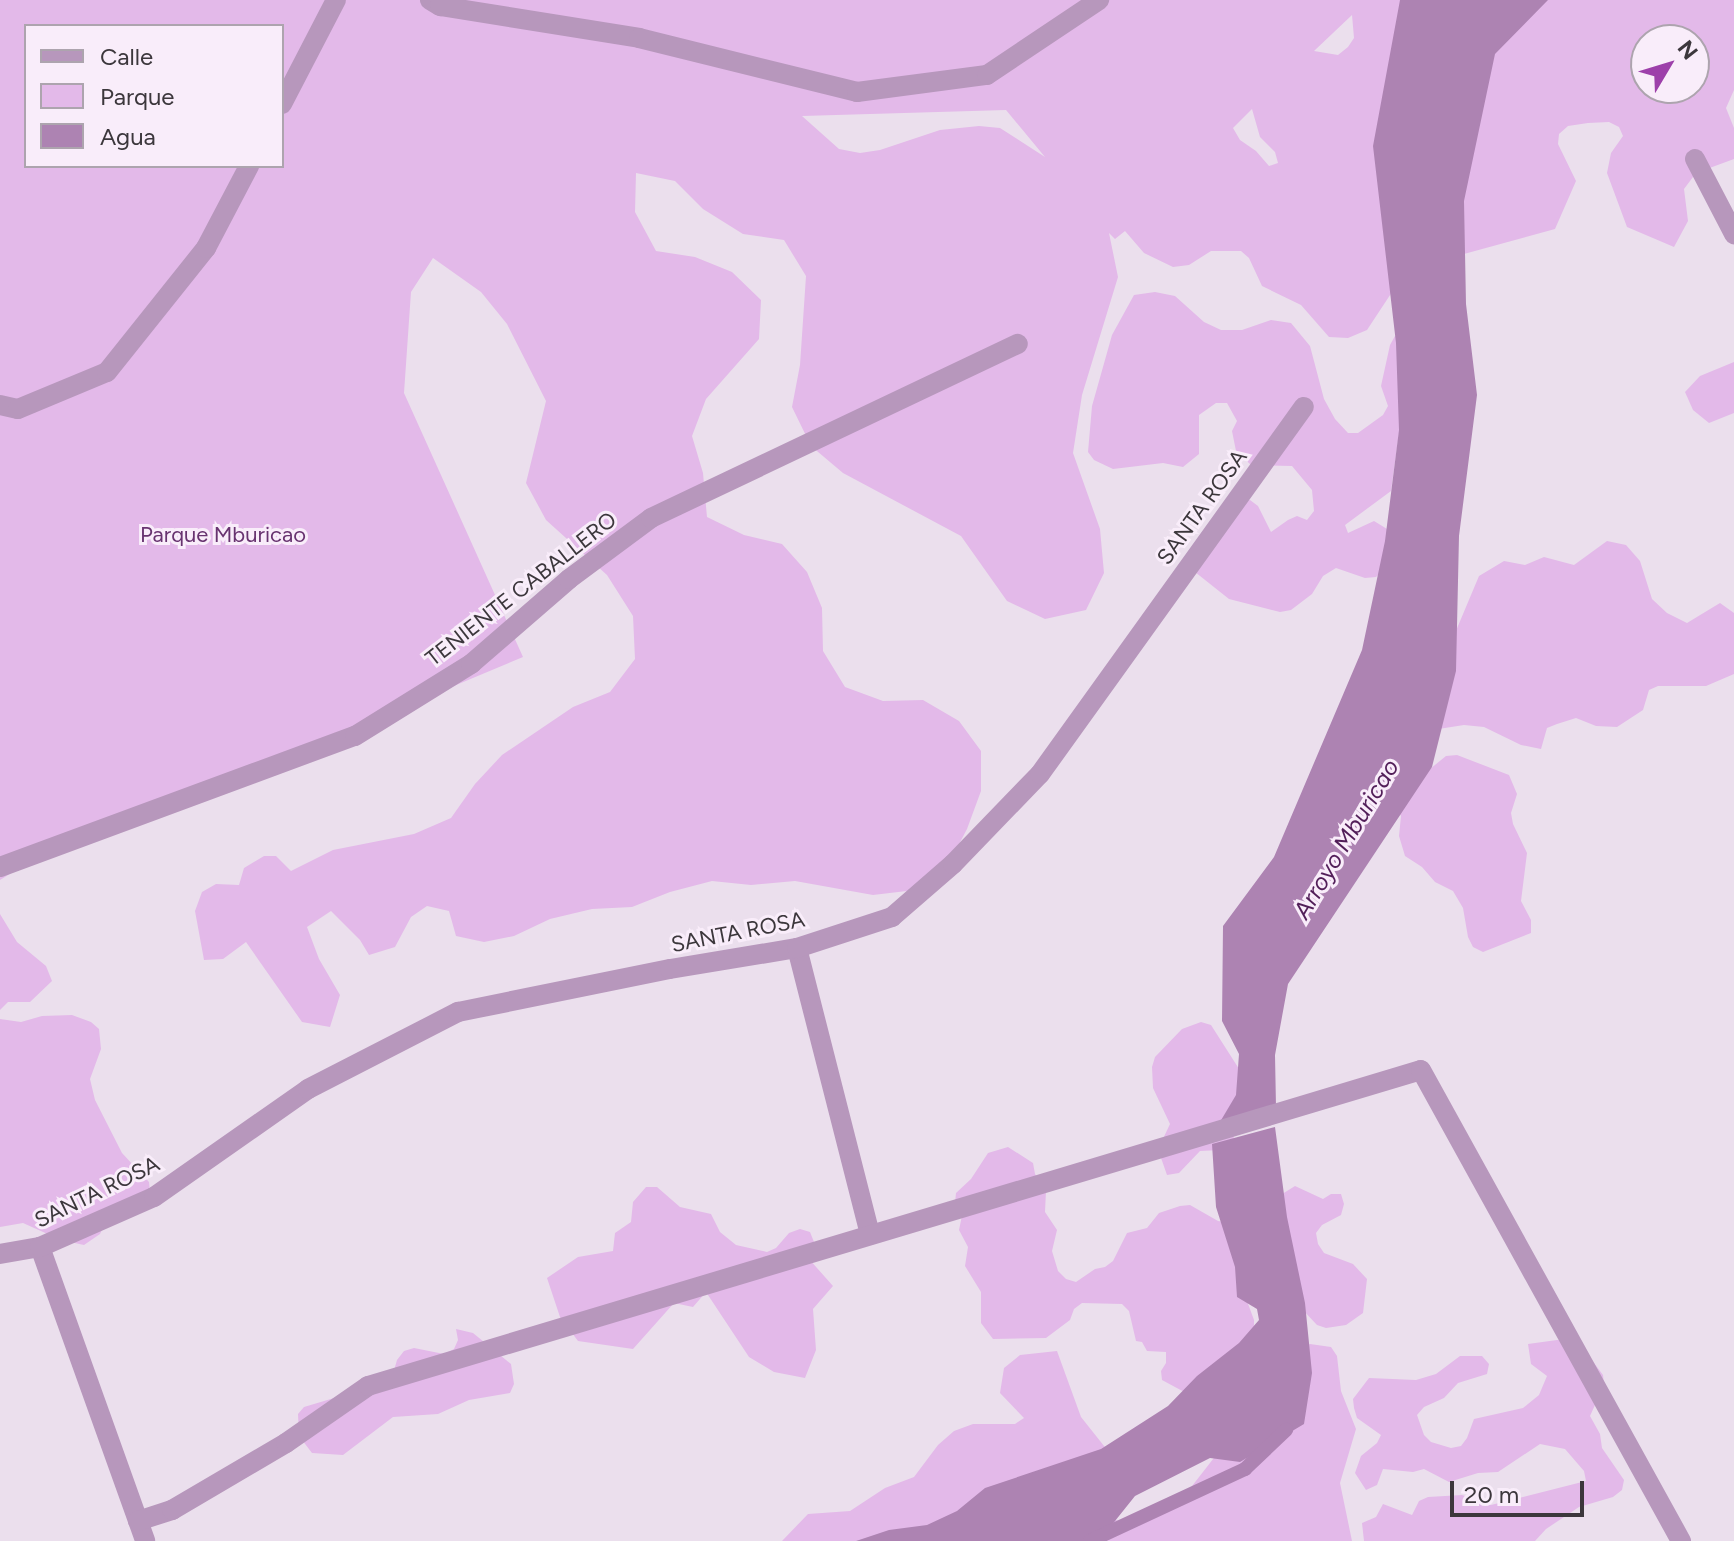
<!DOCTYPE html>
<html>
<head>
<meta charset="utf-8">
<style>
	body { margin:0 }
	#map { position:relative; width:1734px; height:1541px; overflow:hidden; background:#ebdfed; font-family:Figtree,sans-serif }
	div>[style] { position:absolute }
	.green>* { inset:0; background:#e3b9e9 }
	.water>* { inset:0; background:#ad83b2 }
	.stream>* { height:14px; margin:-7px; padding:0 7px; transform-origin:7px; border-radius:7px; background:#ad83b2 }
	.minor>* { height:20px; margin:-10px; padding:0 10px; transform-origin:10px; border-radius:10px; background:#b797bc }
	span { translate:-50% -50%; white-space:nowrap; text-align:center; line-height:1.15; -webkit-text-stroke:6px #f9edfa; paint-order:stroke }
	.street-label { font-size:22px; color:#3c373c }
	.park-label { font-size:22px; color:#683370 }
	.water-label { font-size:24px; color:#521e59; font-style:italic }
	.legend { position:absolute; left:24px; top:24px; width:260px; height:144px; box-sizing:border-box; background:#f9edfa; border:2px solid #ada4ae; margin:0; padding:10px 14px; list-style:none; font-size:24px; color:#3c373c }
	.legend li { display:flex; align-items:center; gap:16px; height:40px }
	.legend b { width:40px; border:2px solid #ada4ae }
	.north { position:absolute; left:1630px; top:24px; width:80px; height:80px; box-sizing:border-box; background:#f9edfa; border:2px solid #ada4ae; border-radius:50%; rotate:52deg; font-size:22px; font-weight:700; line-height:32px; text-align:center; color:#3c373c }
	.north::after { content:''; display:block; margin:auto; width:28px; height:36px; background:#9d40aa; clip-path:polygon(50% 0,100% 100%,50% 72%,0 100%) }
	.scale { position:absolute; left:1450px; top:1481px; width:134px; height:36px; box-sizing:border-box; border:4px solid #3c373c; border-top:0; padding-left:10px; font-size:24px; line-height:28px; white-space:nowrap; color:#3c373c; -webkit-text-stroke:6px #f9edfa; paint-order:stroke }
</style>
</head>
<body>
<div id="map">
	<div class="green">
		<div style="clip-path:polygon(evenodd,0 0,1434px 0,1394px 289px,1367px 330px,1348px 338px,1329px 337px,1301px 305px,1262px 286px,1249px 258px,1241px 251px,1211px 251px,1189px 265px,1173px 267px,1144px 253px,1125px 231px,1115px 239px,1109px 233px,1118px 277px,1082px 395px,1073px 453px,1100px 529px,1104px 573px,1086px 610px,1045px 619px,1007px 601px,961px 536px,843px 473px,811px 446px,792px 407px,800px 365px,806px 276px,784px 240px,743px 234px,703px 209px,675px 181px,636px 173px,635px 212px,656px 251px,695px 257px,732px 272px,761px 300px,759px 339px,706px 399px,692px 436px,703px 473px,707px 517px,744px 535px,782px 544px,807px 572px,822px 608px,823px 651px,845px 687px,883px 701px,923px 700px,959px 721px,981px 751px,981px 791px,967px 829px,947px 867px,915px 890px,873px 895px,795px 881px,751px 885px,712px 881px,670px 892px,632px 907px,592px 909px,550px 919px,514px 936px,484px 942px,456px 936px,449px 911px,427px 906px,411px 917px,395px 947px,369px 955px,360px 940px,331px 911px,307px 927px,319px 959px,340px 995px,330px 1027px,302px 1022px,246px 942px,223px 959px,204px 960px,195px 911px,202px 892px,216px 884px,239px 885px,244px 868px,264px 856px,276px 856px,291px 871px,333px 850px,414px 834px,451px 818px,475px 784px,502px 755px,573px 707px,610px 692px,635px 659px,633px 616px,607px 575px,546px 520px,526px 483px,546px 401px,507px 324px,481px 292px,433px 258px,411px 292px,404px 393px,523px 657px,21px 867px,0 880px,0 0,1352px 15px,1354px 38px,1348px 47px,1338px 55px,1314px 51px,1352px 15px,0 0,26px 26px,282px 26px,282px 166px,26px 166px,26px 26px,0 0,1252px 109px,1260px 137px,1275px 152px,1278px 163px,1269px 166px,1256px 151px,1240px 140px,1233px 128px,1252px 109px,0 0,1006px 110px,1045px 157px,1000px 128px,979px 126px,940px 130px,880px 150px,860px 153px,839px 149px,802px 116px,1006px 110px)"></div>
		<div style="clip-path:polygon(evenodd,1508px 0,1734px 0,1734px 90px,1726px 108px,1734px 128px,1734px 159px,1696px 173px,1684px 189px,1688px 221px,1674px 247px,1627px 227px,1607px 173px,1611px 153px,1623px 136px,1619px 127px,1609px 122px,1588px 123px,1568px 126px,1559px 134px,1558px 144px,1576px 181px,1555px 229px,1453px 257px,1429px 183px,1508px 0,1646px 40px,1694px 40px,1694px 88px,1646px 88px,1646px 40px)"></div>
		<div style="clip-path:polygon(1155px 292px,1175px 296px,1204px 322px,1221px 330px,1242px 330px,1271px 320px,1291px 323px,1310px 346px,1324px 399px,1335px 419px,1348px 433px,1358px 433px,1383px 415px,1388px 406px,1381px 386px,1390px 345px,1395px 336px,1413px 332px,1391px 491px,1345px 525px,1348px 533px,1374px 521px,1392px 532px,1383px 570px,1376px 577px,1365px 578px,1336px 568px,1323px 576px,1312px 594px,1291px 610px,1280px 612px,1229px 599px,1195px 572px,1239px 501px,1250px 500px,1258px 506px,1271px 532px,1288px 520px,1297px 516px,1307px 520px,1314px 511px,1312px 490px,1292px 466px,1251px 465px,1236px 451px,1232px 431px,1237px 421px,1227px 403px,1216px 403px,1199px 415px,1199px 454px,1183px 467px,1163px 463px,1113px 469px,1094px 460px,1088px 452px,1092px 406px,1112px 335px,1134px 295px)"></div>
		<div style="clip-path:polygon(1734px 362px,1734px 413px,1709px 423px,1693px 410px,1685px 392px,1700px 376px)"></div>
		<div style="clip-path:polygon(1607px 541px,1626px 545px,1640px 561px,1652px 599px,1667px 613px,1687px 623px,1720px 603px,1734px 613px,1734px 674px,1706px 686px,1658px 686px,1649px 690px,1643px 710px,1617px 727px,1596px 726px,1576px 718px,1557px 724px,1547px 728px,1541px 749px,1521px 745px,1484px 727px,1464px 725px,1413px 733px,1479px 576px,1504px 561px,1525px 565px,1544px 557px,1574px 565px)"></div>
		<div style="clip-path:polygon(1457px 755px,1509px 775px,1517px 794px,1511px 813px,1513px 824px,1527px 853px,1521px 901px,1531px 920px,1531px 933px,1483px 952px,1473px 947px,1468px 937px,1463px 908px,1453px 891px,1435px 882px,1422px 867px,1405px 856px,1399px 836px,1401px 816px,1395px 808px,1430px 769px,1446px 756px)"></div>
		<div style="clip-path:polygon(0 914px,17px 942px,46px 966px,52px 981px,30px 1002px,8px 1002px,0 1010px)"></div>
		<div style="clip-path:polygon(72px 1015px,91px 1022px,99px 1029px,101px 1049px,90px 1079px,95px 1100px,122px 1153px,149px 1182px,150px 1192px,113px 1207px,100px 1234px,84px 1245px,61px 1240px,23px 1223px,0 1227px,0 1019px,21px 1022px,42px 1016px)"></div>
		<div style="clip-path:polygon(1201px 1022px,1211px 1025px,1241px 1072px,1233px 1144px,1220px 1150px,1200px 1151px,1179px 1173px,1167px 1175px,1160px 1155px,1161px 1143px,1170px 1124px,1153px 1088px,1152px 1067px,1155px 1057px,1182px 1029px)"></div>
		<div style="clip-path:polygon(1008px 1147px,1033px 1163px,1035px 1174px,1046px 1191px,1045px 1212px,1057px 1230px,1052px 1251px,1058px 1271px,1066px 1279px,1076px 1282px,1095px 1269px,1105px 1267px,1113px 1261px,1127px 1233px,1147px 1228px,1159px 1213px,1180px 1206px,1190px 1205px,1218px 1221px,1237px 1224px,1243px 1290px,1254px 1320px,1254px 1330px,1188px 1394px,1162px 1380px,1161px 1371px,1166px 1363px,1166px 1352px,1147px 1351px,1142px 1342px,1136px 1341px,1129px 1311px,1122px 1304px,1082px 1303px,1074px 1309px,1070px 1320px,1046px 1338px,993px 1339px,981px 1323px,981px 1292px,965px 1266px,968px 1247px,959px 1230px,963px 1211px,955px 1203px,956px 1193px,971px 1179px,988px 1153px)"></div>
		<div style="clip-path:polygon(1295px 1186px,1323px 1199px,1331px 1194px,1341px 1194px,1344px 1204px,1341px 1215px,1322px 1225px,1316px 1233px,1318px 1244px,1324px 1253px,1353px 1264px,1367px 1279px,1363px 1313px,1346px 1325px,1326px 1328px,1317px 1325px,1302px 1309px,1279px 1196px)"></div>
		<div style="clip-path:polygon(646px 1187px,657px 1187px,680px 1207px,711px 1214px,720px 1232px,736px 1245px,767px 1252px,776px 1248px,789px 1233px,800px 1229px,810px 1232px,814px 1242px,809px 1259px,833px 1286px,813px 1309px,816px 1350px,805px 1378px,774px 1372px,749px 1357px,706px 1292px,693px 1307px,674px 1303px,633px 1349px,578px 1341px,560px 1317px,547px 1278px,578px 1257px,613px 1251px,615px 1233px,631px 1222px,633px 1202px)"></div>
		<div style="clip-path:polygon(456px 1329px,473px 1333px,511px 1364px,514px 1384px,510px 1393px,469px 1400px,438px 1414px,393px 1417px,343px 1455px,312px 1453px,299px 1436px,298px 1414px,304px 1407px,391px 1381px,397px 1360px,404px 1351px,414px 1348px,444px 1354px,454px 1349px,458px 1340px)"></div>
		<div style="clip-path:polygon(1557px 1340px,1566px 1340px,1591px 1359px,1603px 1375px,1604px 1385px,1590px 1416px,1600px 1434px,1602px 1448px,1624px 1480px,1622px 1490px,1613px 1497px,1579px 1507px,1546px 1529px,1535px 1541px,1364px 1541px,1362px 1523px,1376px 1517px,1383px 1504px,1412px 1515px,1419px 1501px,1428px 1497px,1462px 1495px,1491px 1505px,1586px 1481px,1584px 1471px,1565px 1449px,1540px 1444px,1498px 1472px,1478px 1473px,1449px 1482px,1424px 1469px,1413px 1472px,1383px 1469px,1377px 1485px,1366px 1490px,1355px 1473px,1361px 1456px,1377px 1443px,1381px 1435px,1357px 1418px,1354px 1408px,1353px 1399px,1369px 1378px,1416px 1380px,1436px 1374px,1460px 1356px,1482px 1356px,1489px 1364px,1487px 1374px,1458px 1383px,1444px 1398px,1424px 1407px,1417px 1415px,1424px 1435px,1431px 1442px,1451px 1448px,1461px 1446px,1467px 1438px,1474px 1419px,1523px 1408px,1539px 1395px,1547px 1376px,1531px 1364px,1528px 1344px)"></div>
		<div style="clip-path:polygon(1310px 1344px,1331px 1347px,1337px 1356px,1341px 1391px,1356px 1429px,1340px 1483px,1352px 1541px,1021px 1541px,1115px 1520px,1136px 1523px,1166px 1502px,1185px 1495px,1299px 1349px)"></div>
		<div style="clip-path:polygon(1057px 1351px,1081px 1417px,1108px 1451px,988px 1541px,782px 1541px,808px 1514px,850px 1511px,885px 1488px,914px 1477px,938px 1445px,954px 1431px,973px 1424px,1015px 1424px,1024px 1418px,1000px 1393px,1004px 1368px,1020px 1355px)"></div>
	</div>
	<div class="water">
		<div style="clip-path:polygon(1400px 0,1548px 0,1495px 54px,1464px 201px,1466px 304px,1477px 395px,1459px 536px,1456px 671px,1432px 767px,1288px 984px,1275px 1055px,1276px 1107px,1217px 1127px,1236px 1095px,1239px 1054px,1222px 1021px,1223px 926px,1274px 857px,1362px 650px,1385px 541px,1399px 430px,1396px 343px,1373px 146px)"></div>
		<div style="clip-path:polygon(1275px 1127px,1287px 1217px,1305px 1303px,1312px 1373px,1304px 1424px,1240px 1462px,1210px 1458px,1135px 1496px,1099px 1541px,856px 1541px,889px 1530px,927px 1525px,957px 1511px,985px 1488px,1101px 1449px,1168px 1406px,1197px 1376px,1239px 1343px,1259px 1320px,1257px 1309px,1237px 1297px,1235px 1267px,1216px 1207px,1212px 1144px)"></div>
	</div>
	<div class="stream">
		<div style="left:1090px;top:1541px;width:171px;rotate:-24.9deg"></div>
		<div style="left:1245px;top:1469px;width:57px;rotate:-43.6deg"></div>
	</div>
	<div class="minor">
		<div style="left:430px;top:0;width:12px;rotate:31deg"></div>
		<div style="left:440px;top:6px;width:202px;rotate:9.1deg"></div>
		<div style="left:639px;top:38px;width:225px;rotate:13.9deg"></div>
		<div style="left:857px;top:92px;width:131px;rotate:-7.5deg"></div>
		<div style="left:987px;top:75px;width:135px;rotate:-33.8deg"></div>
		<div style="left:282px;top:104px;width:117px;rotate:-62.6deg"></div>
		<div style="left:1695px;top:159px;width:85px;rotate:62.5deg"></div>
		<div style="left:0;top:405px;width:18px;rotate:13deg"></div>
		<div style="left:18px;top:409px;width:96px;rotate:-22.6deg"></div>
		<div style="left:107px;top:372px;width:159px;rotate:-51.4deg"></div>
		<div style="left:206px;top:248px;width:93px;rotate:-62.3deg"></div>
		<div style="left:0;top:867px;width:378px;rotate:-20.3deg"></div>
		<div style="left:355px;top:736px;width:137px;rotate:-31.8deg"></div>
		<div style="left:471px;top:664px;width:130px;rotate:-40.9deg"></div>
		<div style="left:569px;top:579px;width:102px;rotate:-36.6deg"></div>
		<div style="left:651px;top:518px;width:406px;rotate:-25.4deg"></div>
		<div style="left:797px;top:948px;width:296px;rotate:75.7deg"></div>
		<div style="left:40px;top:1247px;width:312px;rotate:70.3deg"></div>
		<div style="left:0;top:1254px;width:41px;rotate:-9.9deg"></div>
		<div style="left:40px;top:1247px;width:124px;rotate:-23.7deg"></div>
		<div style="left:154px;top:1197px;width:188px;rotate:-35deg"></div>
		<div style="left:308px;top:1089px;width:169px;rotate:-27.2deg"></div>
		<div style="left:458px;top:1012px;width:216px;rotate:-11.5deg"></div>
		<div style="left:670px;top:969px;width:129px;rotate:-9.4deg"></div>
		<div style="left:797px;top:948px;width:100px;rotate:-18.1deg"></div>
		<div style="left:892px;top:917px;width:81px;rotate:-41deg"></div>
		<div style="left:953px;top:864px;width:125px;rotate:-46deg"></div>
		<div style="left:1040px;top:774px;width:452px;rotate:-54.3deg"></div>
		<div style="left:138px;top:1521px;width:36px;rotate:-18deg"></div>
		<div style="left:172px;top:1510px;width:132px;rotate:-30.4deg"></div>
		<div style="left:286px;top:1443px;width:100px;rotate:-34.8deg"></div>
		<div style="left:368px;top:1386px;width:1099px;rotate:-16.7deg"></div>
		<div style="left:1421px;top:1070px;width:538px;rotate:61.1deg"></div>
	</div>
	<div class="street-label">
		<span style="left:1202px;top:507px;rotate:-54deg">SANTA ROSA</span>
		<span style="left:521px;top:589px;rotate:-38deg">TENIENTE CABALLERO</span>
		<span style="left:738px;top:932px;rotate:-11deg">SANTA ROSA</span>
		<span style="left:97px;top:1192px;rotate:-26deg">SANTA ROSA</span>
	</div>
	<div class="park-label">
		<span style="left:223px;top:535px">Parque Mburicao</span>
	</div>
	<div class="water-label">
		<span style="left:1346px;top:839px;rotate:-59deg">Arroyo Mburicao</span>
	</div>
	<ul class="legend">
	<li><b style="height:10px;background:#b797bc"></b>Calle</li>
	<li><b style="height:22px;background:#e3b9e9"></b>Parque</li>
	<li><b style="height:22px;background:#ad83b2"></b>Agua</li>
	</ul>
	<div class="north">N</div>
	<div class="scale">20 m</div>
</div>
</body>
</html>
